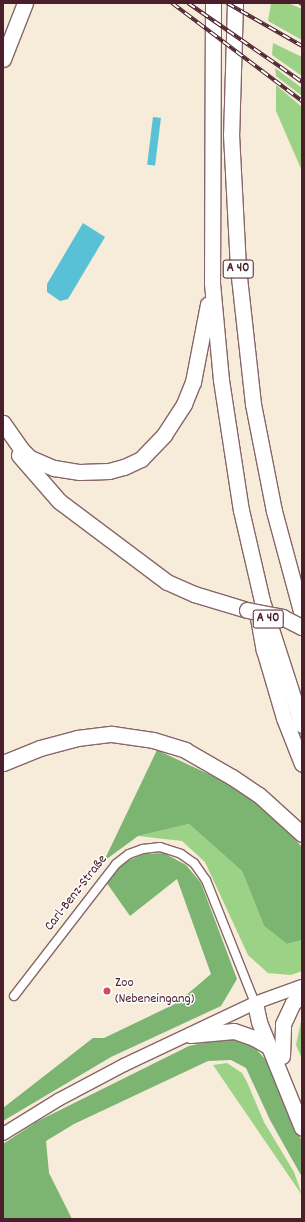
<!DOCTYPE html>
<html>
<head>
<meta charset="utf-8">
<style>
	body { margin:0 }
	#map { position:relative; width:305px; height:1222px; overflow:hidden; background:#f7ebd9; font-family:Dekko,sans-serif }
	div>[style] { position:absolute }
	.green>* { inset:0; background:#9bd285 }
	.forest>* { inset:0; background:#7cb472 }
	.water>* { inset:0; background:#58c1d5; transform-origin:0 0 }
	.roads { filter:drop-shadow(1px 0 #876668) drop-shadow(-1px 0 #876668) drop-shadow(0 1px #876668) drop-shadow(0 -1px #876668) }
	.street>* { height:8px; margin:-4px; padding:0 4px; transform-origin:4px; border-radius:4px; background:#fff }
	.secondary>* { height:12px; margin:-6px; padding:0 6px; transform-origin:6px; border-radius:6px; background:#fff }
	.highway>* { height:15px; margin:-7.5px; padding:0 7.5px; transform-origin:7.5px; border-radius:7.5px; background:#fff }
	.rail>* { height:4px; margin-top:-2px; transform-origin:0; background:repeating-linear-gradient(90deg,#fff 0 8px,#4a1f2b 0 16px); box-sizing:border-box; border-block:1px solid #4a1f2b }
	.bridges { filter:drop-shadow(1px 0 #876668) drop-shadow(-1px 0 #876668) drop-shadow(0 1px #876668) drop-shadow(0 -1px #876668) }
	.highway-bridge>* { height:15px; margin:-7.5px; padding:0 7.5px; transform-origin:7.5px; border-radius:7.5px; background:#fff }
	.dots>* { width:11px; height:11px; translate:-50% -50%; box-sizing:border-box; border:2px solid #fff; border-radius:50% }
	span { translate:-50% -50%; white-space:nowrap; text-align:center; line-height:1.15; -webkit-text-stroke:3px #fff; paint-order:stroke }
	.shield-label span { padding:1px 3px; background:#fff; border:1px solid; border-radius:3px; -webkit-text-stroke-width:0 }
	.shield-label { font-size:13px; color:#4a1f2b; font-weight:700 }
	.street-label { font-size:14px; color:#4a1f2b }
	.poi-label { font-size:14px; color:#4a1f2b }
	.left { translate:0 -50%; text-align:left }
	.frame { position:absolute; inset:0; border:4px solid #4a1f2b; pointer-events:none }
</style>
</head>
<body>
<div id="map">
	<div class="green">
		<div style="clip-path:polygon(271px 3px,288px 3px,302px 9px,302px 40px,268px 21px)"></div>
		<div style="clip-path:polygon(273px 43px,302px 57px,302px 76px,272px 55px)"></div>
		<div style="clip-path:polygon(275px 68px,302px 88px,302px 96px,276px 76px)"></div>
		<div style="clip-path:polygon(276px 85px,302px 107px,302px 171px,276px 111px)"></div>
		<div style="clip-path:polygon(189px 824px,242px 871px,264px 926px,287px 944px,302px 940px,302px 971px,291px 975px,268px 973px,248px 955px,205px 862px,182px 841px,138px 836px)"></div>
		<div style="clip-path:polygon(302px 1017px,302px 1059px,296px 1045px)"></div>
		<div style="clip-path:polygon(227px 1063px,242px 1073px,247px 1082px,264px 1122px,294px 1172px,302px 1195px,213px 1065px)"></div>
	</div>
	<div class="forest">
		<div style="clip-path:polygon(157px 750px,232px 785px,275px 818px,302px 847px,302px 940px,287px 944px,264px 926px,242px 871px,189px 824px,138px 836px,104px 861px)"></div>
		<div style="clip-path:polygon(164px 853px,186px 865px,201px 883px,237px 979px,221px 1006px,111px 1057px,3px 1121px,3px 1108px,93px 1038px,104px 1038px,177px 1003px,211px 974px,177px 879px,130px 916px,106px 882px,125px 862px,144px 854px)"></div>
		<div style="clip-path:polygon(238px 1039px,253px 1046px,266px 1060px,302px 1142px,302px 1177px,270px 1120px,246px 1068px,231px 1060px,208px 1061px,74px 1124px,46px 1141px,49px 1173px,72px 1219px,3px 1219px,3px 1144px,38px 1121px,189px 1046px,216px 1040px)"></div>
	</div>
	<div class="water">
		<div style="left:153px;top:117px;width:8px;height:48px;rotate:7deg"></div>
		<div style="clip-path:polygon(83px 223px,105px 237px,68px 299px,60px 301px,47px 292px,47px 284px)"></div>
	</div>
	<div class="roads">
		<div class="street">
			<div style="left:14px;top:996px;width:167px;rotate:-52.3deg"></div>
			<div style="left:116px;top:864px;width:16px;rotate:-38deg"></div>
			<div style="left:129px;top:854px;width:15px;rotate:-20deg"></div>
			<div style="left:143px;top:849px;width:17px;rotate:-7deg"></div>
			<div style="left:160px;top:847px;width:22px;rotate:18deg"></div>
			<div style="left:181px;top:854px;width:16px;rotate:35deg"></div>
			<div style="left:194px;top:863px;width:21px;rotate:55deg"></div>
			<div style="left:206px;top:880px;width:132px;rotate:68.3deg"></div>
		</div>
		<div class="secondary">
			<div style="left:3px;top:1134px;width:65px;rotate:-31.7deg"></div>
			<div style="left:58px;top:1100px;width:75px;rotate:-27.9deg"></div>
			<div style="left:124px;top:1065px;width:145px;rotate:-25.3deg"></div>
			<div style="left:255px;top:1003px;width:50px;rotate:-19.9deg"></div>
		</div>
		<div class="highway">
			<div style="left:213px;top:3px;width:280px;rotate:90.2deg"></div>
			<div style="left:212px;top:283px;width:97px;rotate:84.7deg"></div>
			<div style="left:221px;top:380px;width:132px;rotate:81.3deg"></div>
			<div style="left:241px;top:510px;width:93px;rotate:77deg"></div>
			<div style="left:262px;top:601px;width:130px;rotate:72.1deg"></div>
			<div style="left:235px;top:3px;width:131px;rotate:91.7deg"></div>
			<div style="left:231px;top:134px;width:134px;rotate:87deg"></div>
			<div style="left:238px;top:268px;width:137px;rotate:83.7deg"></div>
			<div style="left:253px;top:404px;width:109px;rotate:78.9deg"></div>
			<div style="left:274px;top:511px;width:108px;rotate:74.9deg"></div>
			<div style="left:3px;top:59px;width:60px;rotate:-68.6deg"></div>
			<div style="left:3px;top:423px;width:32px;rotate:55deg"></div>
			<div style="left:21px;top:449px;width:13px;rotate:45deg"></div>
			<div style="left:30px;top:458px;width:26px;rotate:23deg"></div>
			<div style="left:54px;top:468px;width:26px;rotate:9deg"></div>
			<div style="left:80px;top:472px;width:29px;rotate:-2deg"></div>
			<div style="left:109px;top:471px;width:16px;rotate:-15deg"></div>
			<div style="left:124px;top:467px;width:19px;rotate:-25deg"></div>
			<div style="left:141px;top:459px;width:33px;rotate:-46deg"></div>
			<div style="left:164px;top:435px;width:37px;rotate:-57deg"></div>
			<div style="left:184px;top:404px;width:24px;rotate:-68deg"></div>
			<div style="left:193px;top:382px;width:79px;rotate:-79.1deg"></div>
			<div style="left:19px;top:455px;width:61px;rotate:49deg"></div>
			<div style="left:59px;top:501px;width:135px;rotate:36.9deg"></div>
			<div style="left:167px;top:582px;width:30px;rotate:24deg"></div>
			<div style="left:194px;top:594px;width:55px;rotate:16.8deg"></div>
			<div style="left:257px;top:612px;width:39px;rotate:80deg"></div>
			<div style="left:264px;top:650px;width:71px;rotate:73.6deg"></div>
			<div style="left:284px;top:718px;width:49px;rotate:68.6deg"></div>
			<div style="left:3px;top:763px;width:40px;rotate:-22deg"></div>
			<div style="left:40px;top:748px;width:38px;rotate:-15deg"></div>
			<div style="left:77px;top:738px;width:35px;rotate:-7deg"></div>
			<div style="left:112px;top:734px;width:41px;rotate:8.3deg"></div>
			<div style="left:153px;top:740px;width:34px;rotate:17deg"></div>
			<div style="left:185px;top:750px;width:54px;rotate:29.9deg"></div>
			<div style="left:232px;top:777px;width:32px;rotate:34deg"></div>
			<div style="left:259px;top:795px;width:58px;rotate:42.2deg"></div>
			<div style="left:255px;top:1003px;width:19px;rotate:78deg"></div>
			<div style="left:259px;top:1022px;width:114px;rotate:67.9deg"></div>
			<div style="left:190px;top:1035px;width:44px;rotate:-5.2deg"></div>
			<div style="left:234px;top:1031px;width:21px;rotate:19deg"></div>
			<div style="left:254px;top:1038px;width:16px;rotate:30deg"></div>
			<div style="left:282px;top:1056px;width:32px;rotate:-88deg"></div>
			<div style="left:283px;top:1024px;width:23px;rotate:-65deg"></div>
			<div style="left:293px;top:1003px;width:13px;rotate:-45deg"></div>
		</div>
	</div>
	<div class="rail">
		<div style="left:172px;top:3px;width:163px;rotate:37deg"></div>
		<div style="left:188px;top:3px;width:139px;rotate:34.7deg"></div>
		<div style="left:227px;top:3px;width:86px;rotate:29.8deg"></div>
		<div style="left:300px;top:3px;width:2px;rotate:27deg"></div>
	</div>
	<div class="bridges">
		<div class="highway-bridge">
			<div style="left:247px;top:610px;width:36px;rotate:11deg"></div>
			<div style="left:282px;top:617px;width:22px;rotate:27deg"></div>
		</div>
	</div>
	<div class="dots">
		<div style="left:107px;top:991px;background:#d1495b"></div>
	</div>
	<div class="shield-label">
		<span style="left:238px;top:269px">A 40</span>
		<span style="left:268px;top:619px">A 40</span>
	</div>
	<div class="street-label">
		<span style="left:76px;top:893px;rotate:-52deg">Carl-Benz-Straße</span>
	</div>
	<div class="poi-label">
		<span class="left" style="left:115px;top:991px">Zoo<br>(Nebeneingang)</span>
	</div>
	<div class="frame"></div>
</div>
</body>
</html>
